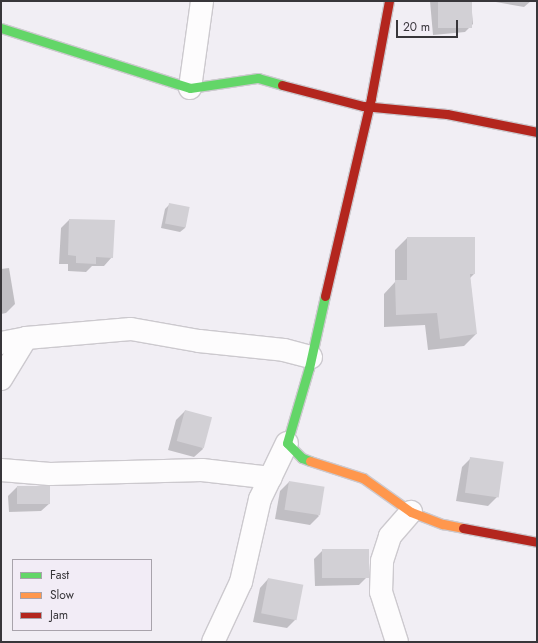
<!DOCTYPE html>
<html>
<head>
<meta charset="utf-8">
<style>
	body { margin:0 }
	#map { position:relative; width:538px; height:643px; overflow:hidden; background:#f1eef4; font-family:Jost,sans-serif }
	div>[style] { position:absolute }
	.shadow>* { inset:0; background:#0003 }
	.building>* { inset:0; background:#d2d0d5; transform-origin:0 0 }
	.roads { filter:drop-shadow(1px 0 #ccc9ce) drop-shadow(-1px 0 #ccc9ce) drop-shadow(0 1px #ccc9ce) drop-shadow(0 -1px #ccc9ce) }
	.street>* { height:22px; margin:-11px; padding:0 11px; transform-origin:11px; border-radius:11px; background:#fdfcfd }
	.fast>* { height:9px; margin:-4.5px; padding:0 4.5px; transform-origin:4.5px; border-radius:4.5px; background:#63d668 }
	.slow>* { height:9px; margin:-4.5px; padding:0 4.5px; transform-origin:4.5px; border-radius:4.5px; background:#ff974d }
	.jam>* { height:9px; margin:-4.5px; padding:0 4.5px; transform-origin:4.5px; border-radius:4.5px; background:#b3261e }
	span { translate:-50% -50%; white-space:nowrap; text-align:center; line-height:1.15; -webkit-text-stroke:3px #f2ecf6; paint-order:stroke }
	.frame { position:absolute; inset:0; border:2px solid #38363a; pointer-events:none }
	.legend { position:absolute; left:12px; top:559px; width:140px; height:72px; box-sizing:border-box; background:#f2ecf6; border:1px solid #a8a3ab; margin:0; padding:5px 7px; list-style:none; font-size:12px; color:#38363a }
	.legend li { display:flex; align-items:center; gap:8px; height:20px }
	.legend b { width:20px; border:1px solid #a8a3ab }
	.scale { position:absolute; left:396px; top:20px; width:62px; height:18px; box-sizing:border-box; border:2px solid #38363a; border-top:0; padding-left:5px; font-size:12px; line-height:14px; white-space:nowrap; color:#38363a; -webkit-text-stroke:3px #f2ecf6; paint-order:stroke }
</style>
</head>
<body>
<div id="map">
	<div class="shadow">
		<div style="clip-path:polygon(430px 1px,471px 1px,473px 24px,465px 32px,433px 35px)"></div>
		<div style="clip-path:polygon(490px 1px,531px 1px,524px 7px)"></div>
		<div style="clip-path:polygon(169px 205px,188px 208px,185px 228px,180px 232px,161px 228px,165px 209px)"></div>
		<div style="clip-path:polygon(69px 220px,112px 257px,104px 266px,92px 266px,86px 272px,68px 271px,68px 264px,59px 264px,61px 228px)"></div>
		<div style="clip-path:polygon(407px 238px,474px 274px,470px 278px,476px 334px,464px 346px,428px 350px,425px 325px,384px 327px,384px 294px,395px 282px,395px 250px)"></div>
		<div style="clip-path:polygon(9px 268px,15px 304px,6px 313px,1px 314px,1px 269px)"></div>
		<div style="clip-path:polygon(185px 411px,203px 449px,194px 457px,168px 450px,176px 420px)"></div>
		<div style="clip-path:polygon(471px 458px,497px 497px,488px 506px,456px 501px,462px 467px)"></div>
		<div style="clip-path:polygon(289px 482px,319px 516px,310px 525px,275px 519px,280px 491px)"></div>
		<div style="clip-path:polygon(17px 487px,50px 503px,41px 511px,9px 512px,8px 496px)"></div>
		<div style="clip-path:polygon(323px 550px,368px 576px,359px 585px,315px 586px,314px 559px)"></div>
		<div style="clip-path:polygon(268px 579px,296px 619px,287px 628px,253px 622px,260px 588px)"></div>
	</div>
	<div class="building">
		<div style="left:438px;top:1px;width:34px;height:27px"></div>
		<div style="left:169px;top:203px;width:21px;height:21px;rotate:11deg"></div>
		<div style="clip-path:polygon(69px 219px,115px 220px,113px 258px,96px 257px,96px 264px,76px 263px,76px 256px,68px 255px)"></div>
		<div style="clip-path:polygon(407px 237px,475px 237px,475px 274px,470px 274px,477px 334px,440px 339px,437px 313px,396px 315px,395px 280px,407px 280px)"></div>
		<div style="left:185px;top:410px;width:28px;height:32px;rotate:15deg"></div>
		<div style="left:470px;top:457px;width:34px;height:36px;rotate:8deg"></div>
		<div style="left:289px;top:481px;width:36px;height:29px;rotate:9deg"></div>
		<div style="left:17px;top:486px;width:33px;height:18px"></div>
		<div style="left:322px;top:549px;width:47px;height:29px"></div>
		<div style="left:268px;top:578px;width:36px;height:36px;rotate:11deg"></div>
	</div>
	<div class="roads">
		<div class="street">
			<div style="left:190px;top:88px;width:88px;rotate:-82.1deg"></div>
			<div style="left:1px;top:343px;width:25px;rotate:-11deg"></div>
			<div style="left:1px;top:379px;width:48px;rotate:-58.6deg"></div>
			<div style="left:26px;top:338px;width:105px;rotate:-4.9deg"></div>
			<div style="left:131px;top:329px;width:69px;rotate:10deg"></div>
			<div style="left:199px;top:341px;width:85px;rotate:6deg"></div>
			<div style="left:284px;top:350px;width:28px;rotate:15deg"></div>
			<div style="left:1px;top:470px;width:49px;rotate:4.7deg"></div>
			<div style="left:50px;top:474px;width:152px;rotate:-1.5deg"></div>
			<div style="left:202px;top:470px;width:69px;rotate:6.6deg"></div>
			<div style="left:213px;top:642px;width:66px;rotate:-65deg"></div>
			<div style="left:241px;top:582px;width:85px;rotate:-77.1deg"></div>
			<div style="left:260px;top:499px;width:62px;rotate:-64.3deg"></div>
			<div style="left:397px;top:642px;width:52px;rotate:-107.7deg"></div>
			<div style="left:381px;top:592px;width:31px;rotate:-88deg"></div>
			<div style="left:382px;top:561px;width:26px;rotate:-72deg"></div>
			<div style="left:390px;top:536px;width:32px;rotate:-49deg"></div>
		</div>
		<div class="fast">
			<div style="left:1px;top:28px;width:198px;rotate:17.6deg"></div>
			<div style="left:190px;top:88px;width:69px;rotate:-8.4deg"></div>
			<div style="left:258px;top:78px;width:25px;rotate:16deg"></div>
			<div style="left:310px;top:461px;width:9px;rotate:-159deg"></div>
			<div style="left:302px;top:458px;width:21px;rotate:-135deg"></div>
			<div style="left:287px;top:443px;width:78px;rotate:-73.7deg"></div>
			<div style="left:309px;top:368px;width:74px;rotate:-77.5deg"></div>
		</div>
		<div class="slow">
			<div style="left:310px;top:461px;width:56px;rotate:17.8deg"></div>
			<div style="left:363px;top:478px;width:59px;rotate:35.3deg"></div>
			<div style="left:411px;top:512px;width:34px;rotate:21deg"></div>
			<div style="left:443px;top:524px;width:20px;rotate:11deg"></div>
		</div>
		<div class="jam">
			<div style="left:282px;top:85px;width:84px;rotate:14.5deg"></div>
			<div style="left:363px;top:106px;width:84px;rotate:5.4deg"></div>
			<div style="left:447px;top:114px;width:92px;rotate:11.3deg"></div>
			<div style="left:325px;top:296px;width:203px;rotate:-76.9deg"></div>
			<div style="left:371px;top:98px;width:99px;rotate:-79.5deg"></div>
			<div style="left:463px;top:528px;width:75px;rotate:10.7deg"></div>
		</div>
	</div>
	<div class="frame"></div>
	<ul class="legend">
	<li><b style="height:5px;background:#63d668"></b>Fast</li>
	<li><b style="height:5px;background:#ff974d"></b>Slow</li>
	<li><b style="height:5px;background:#b3261e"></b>Jam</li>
	</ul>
	<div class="scale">20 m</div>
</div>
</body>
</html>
